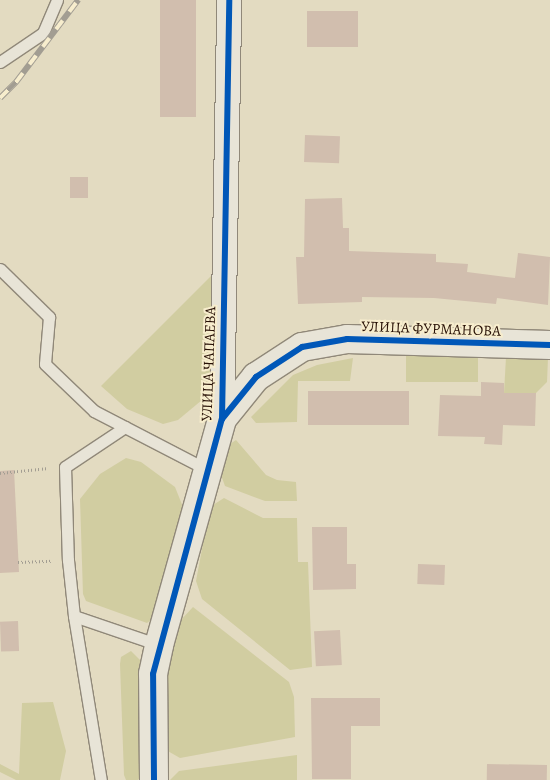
<!DOCTYPE html>
<html>
<head>
<meta charset="utf-8">
<style>
	body { margin:0 }
	#map { position:relative; width:550px; height:780px; overflow:hidden; background:#e3dbc1; font-family:Alegreya,serif }
	div>[style] { position:absolute }
	.green>* { inset:0; background:#d1cda1; transform-origin:0 0 }
	.building>* { inset:0; background:#d1beae; transform-origin:0 0 }
	.path>* { height:3px; margin-top:-1.5px; transform-origin:0; background:repeating-linear-gradient(90deg,#a29d92 0 1px,transparent 0 3.5px) }
	.roads { filter:drop-shadow(1px 0 #908879) drop-shadow(-1px 0 #908879) drop-shadow(0 1px #908879) drop-shadow(0 -1px #908879) }
	.service>* { height:11px; margin:-5.5px; padding:0 5.5px; transform-origin:5.5px; border-radius:5.5px; background:#e8e4d7 }
	.minor>* { height:24px; margin:-12px; padding:0 12px; transform-origin:12px; border-radius:12px; background:#e8e4d7 }
	.tertiary>* { height:28px; margin:-14px; padding:0 14px; transform-origin:14px; border-radius:14px; background:#e8e4d7 }
	.rail>* { height:5.5px; margin-top:-2.75px; transform-origin:0; background:repeating-linear-gradient(90deg,#f7edcd 0 11px,#a29d92 0 22px); box-sizing:border-box; border-block:1px solid #a29d92 }
	.cycleway>* { height:6px; margin:-3px; padding:0 3px; transform-origin:3px; border-radius:3px; background:#0057b8 }
	span { translate:-50% -50%; white-space:nowrap; text-align:center; line-height:1.15; -webkit-text-stroke:4px #f7edcd; paint-order:stroke }
	.street-label { font-size:15px; color:#271005 }
</style>
</head>
<body>
<div id="map">
	<div class="green">
		<div style="clip-path:polygon(213px 274px,213px 372px,202px 400px,178px 420px,163px 424px,127px 409px,101px 386px)"></div>
		<div style="left:478px;top:355px;width:27px;height:72px;rotate:90deg"></div>
		<div style="clip-path:polygon(506px 357px,548px 358px,547px 382px,536px 393px,504px 393px)"></div>
		<div style="clip-path:polygon(353px 358px,350px 381px,298px 381px,297px 422px,256px 423px,251px 417px,293px 375px,317px 365px)"></div>
		<div style="clip-path:polygon(236px 440px,266px 475px,277px 480px,296px 482px,297px 501px,265px 501px,225px 486px,221px 475px,230px 444px)"></div>
		<div style="clip-path:polygon(126px 458px,141px 462px,175px 487px,185px 512px,156px 616px,147px 623px,86px 601px,83px 594px,80px 499px,100px 474px)"></div>
		<div style="clip-path:polygon(224px 498px,263px 518px,297px 518px,298px 562px,308px 562px,312px 667px,290px 670px,202px 599px,196px 581px,210px 507px)"></div>
		<div style="clip-path:polygon(193px 607px,289px 682px,294px 697px,295px 737px,180px 758px,166px 750px,166px 675px,180px 621px)"></div>
		<div style="clip-path:polygon(131px 651px,143px 663px,141px 776px,138px 780px,126px 780px,124px 775px,120px 664px,121px 657px)"></div>
		<div style="clip-path:polygon(53px 702px,66px 751px,60px 780px,16px 780px,0 772px,0 764px,19px 774px,22px 703px)"></div>
		<div style="clip-path:polygon(297px 755px,297px 780px,170px 780px,179px 771px)"></div>
	</div>
	<div class="building">
		<div style="left:160px;top:0;width:36px;height:117px"></div>
		<div style="left:358px;top:11px;width:36px;height:51px;rotate:90deg"></div>
		<div style="left:305px;top:135px;width:35px;height:27px;rotate:2deg"></div>
		<div style="left:70px;top:177px;width:18px;height:21px"></div>
		<div style="clip-path:polygon(342px 198px,343px 228px,349px 228px,349px 251px,436px 254px,436px 262px,468px 264px,467px 272px,515px 278px,518px 253px,550px 257px,548px 305px,497px 298px,496px 304px,434px 298px,362px 297px,362px 302px,298px 304px,296px 257px,304px 257px,305px 199px)"></div>
		<div style="clip-path:polygon(481px 382px,504px 383px,504px 393px,536px 393px,535px 426px,503px 425px,502px 445px,484px 444px,485px 437px,438px 436px,440px 395px,481px 396px)"></div>
		<div style="left:409px;top:391px;width:34px;height:101px;rotate:90deg"></div>
		<div style="clip-path:polygon(14px 470px,19px 572px,0 573px,0 471px)"></div>
		<div style="clip-path:polygon(312px 527px,347px 527px,347px 564px,356px 564px,356px 589px,313px 590px)"></div>
		<div style="left:418px;top:564px;width:27px;height:20px;rotate:2deg"></div>
		<div style="left:18px;top:621px;width:30px;height:18px;rotate:88deg"></div>
		<div style="left:340px;top:630px;width:35px;height:26px;rotate:87deg"></div>
		<div style="clip-path:polygon(311px 698px,380px 698px,380px 726px,351px 726px,351px 779px,312px 779px)"></div>
		<div style="left:487px;top:764px;width:60px;height:16px;rotate:1deg"></div>
	</div>
	<div class="path">
		<div style="left:0;top:473px;width:49px;rotate:-5.8deg"></div>
		<div style="left:18px;top:562px;width:35px;rotate:-2deg"></div>
	</div>
	<div class="roads">
		<div class="service">
			<div style="left:0;top:62px;width:52px;rotate:-34deg"></div>
			<div style="left:43px;top:33px;width:36px;rotate:-67deg"></div>
			<div style="left:0;top:269px;width:69px;rotate:44.4deg"></div>
			<div style="left:49px;top:317px;width:47px;rotate:94.9deg"></div>
			<div style="left:45px;top:364px;width:68px;rotate:43.8deg"></div>
			<div style="left:94px;top:411px;width:128px;rotate:27.4deg"></div>
			<div style="left:125px;top:427px;width:72px;rotate:146.3deg"></div>
			<div style="left:65px;top:467px;width:93px;rotate:88.2deg"></div>
			<div style="left:68px;top:560px;width:56px;rotate:83.9deg"></div>
			<div style="left:74px;top:616px;width:90px;rotate:18.8deg"></div>
			<div style="left:74px;top:616px;width:166px;rotate:80.7deg"></div>
		</div>
		<div class="minor">
			<div style="left:222px;top:419px;width:419px;rotate:-89deg"></div>
		</div>
		<div class="tertiary">
			<div style="left:154px;top:780px;width:106px;rotate:-90.5deg"></div>
			<div style="left:153px;top:674px;width:30px;rotate:-78deg"></div>
			<div style="left:159px;top:645px;width:235px;rotate:-74.4deg"></div>
			<div style="left:222px;top:419px;width:54px;rotate:-51deg"></div>
			<div style="left:256px;top:377px;width:55px;rotate:-33.1deg"></div>
			<div style="left:302px;top:347px;width:46px;rotate:-10.1deg"></div>
			<div style="left:347px;top:339px;width:203px;rotate:1.7deg"></div>
		</div>
	</div>
	<div class="rail">
		<div style="left:0;top:98px;width:23px;rotate:-45deg"></div>
		<div style="left:16px;top:82px;width:103px;rotate:-52.9deg"></div>
	</div>
	<div class="cycleway">
		<div style="left:222px;top:419px;width:54px;rotate:-51deg"></div>
		<div style="left:256px;top:377px;width:55px;rotate:-33.1deg"></div>
		<div style="left:302px;top:347px;width:46px;rotate:-10.1deg"></div>
		<div style="left:347px;top:339px;width:203px;rotate:1.7deg"></div>
		<div style="left:154px;top:780px;width:106px;rotate:-90.5deg"></div>
		<div style="left:153px;top:674px;width:264px;rotate:-74.9deg"></div>
		<div style="left:222px;top:419px;width:419px;rotate:-89deg"></div>
	</div>
	<div class="street-label">
		<span style="left:431px;top:329px;rotate:2deg">УЛИЦА ФУРМАНОВА</span>
		<span style="left:209px;top:364px;rotate:-88deg">УЛИЦА ЧАПАЕВА</span>
	</div>
</div>
</body>
</html>
